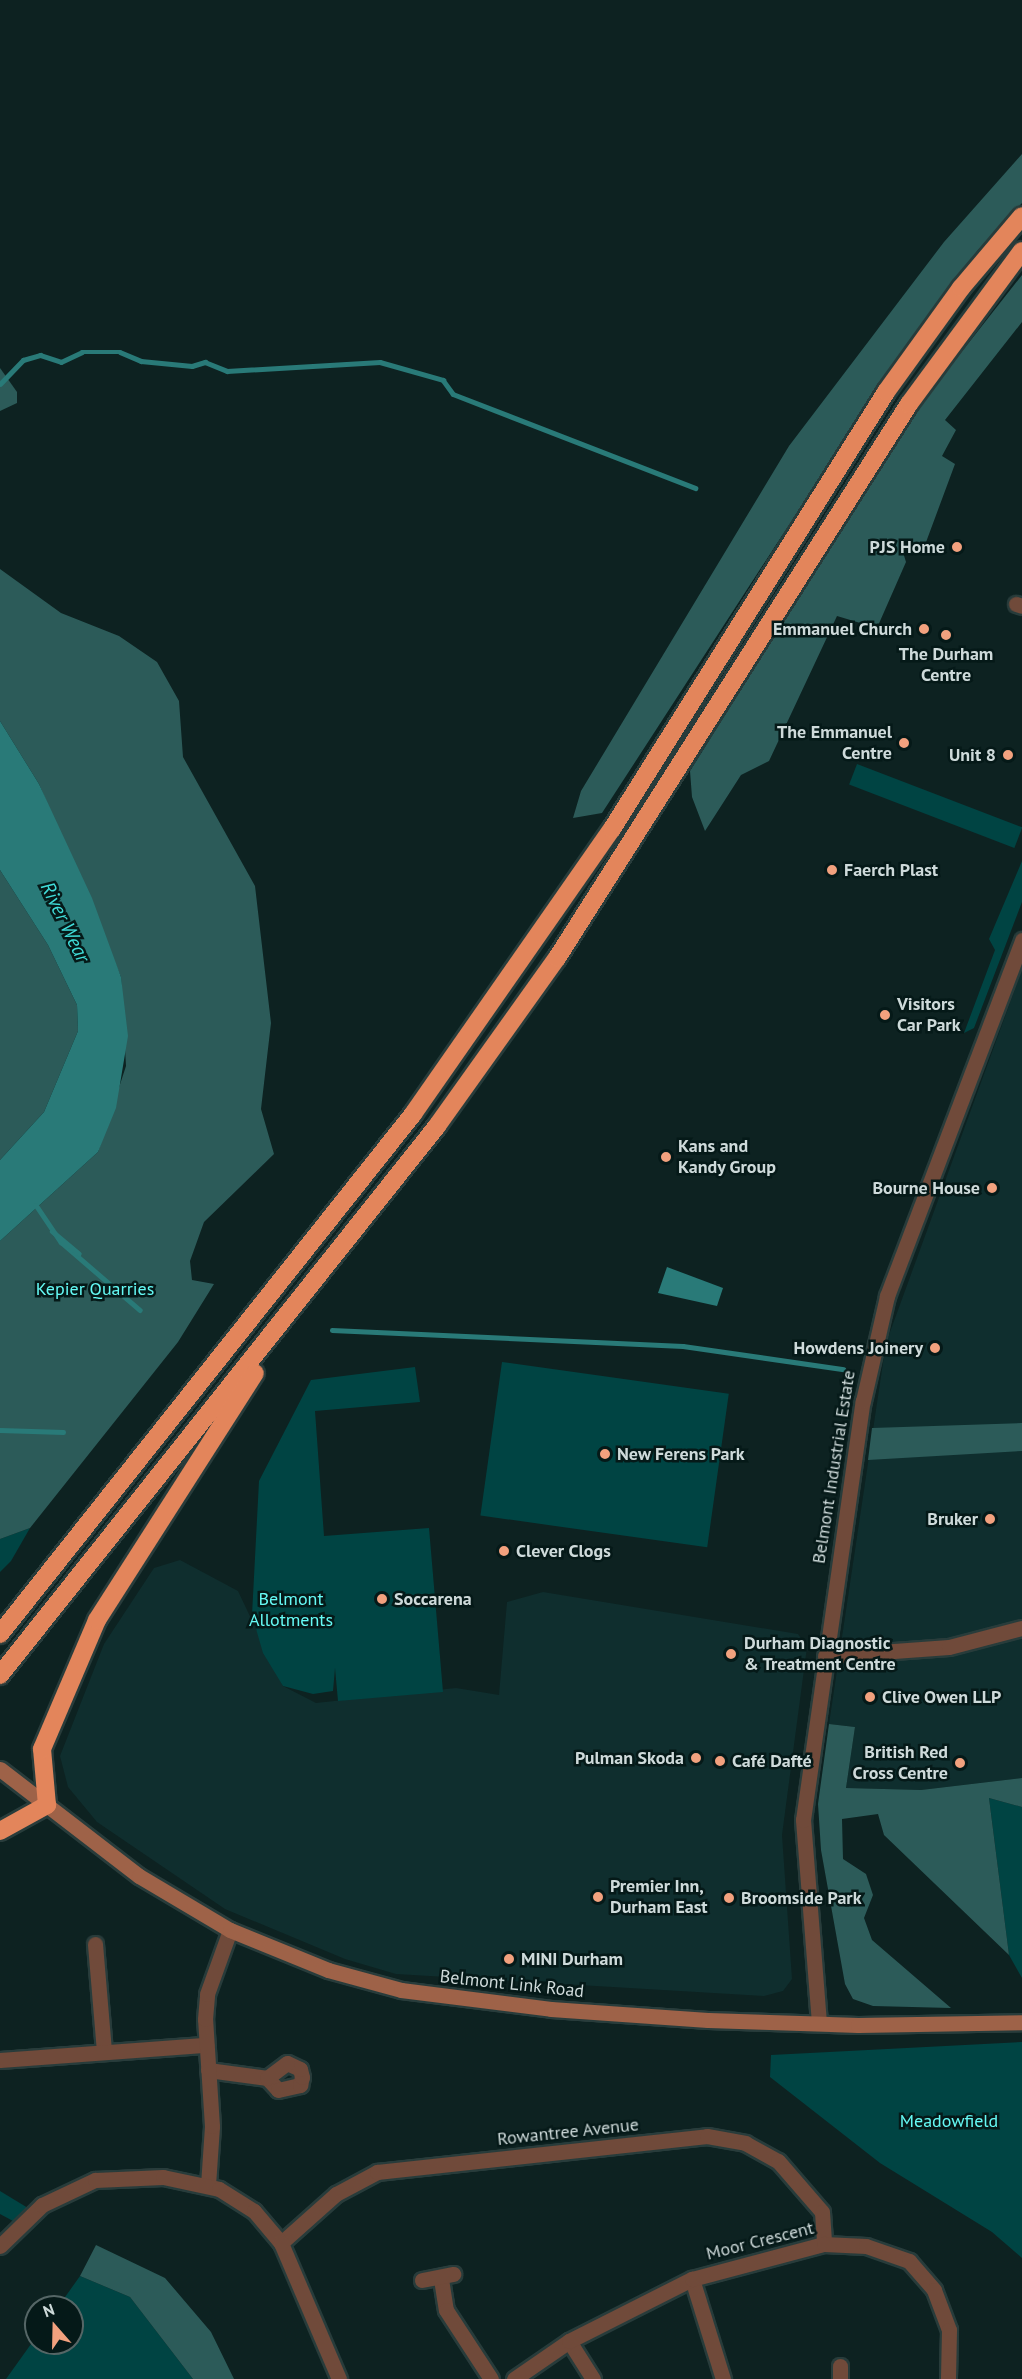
<!DOCTYPE html>
<html>
<head>
<meta charset="utf-8">
<style>
	body { margin:0 }
	#map { position:relative; width:1022px; height:2379px; overflow:hidden; background:#0d2221; font-family:"PT Sans",sans-serif }
	div>[style] { position:absolute }
	.built>* { inset:0; background:#0f2e2e }
	.green>* { inset:0; background:#004443; transform-origin:0 0 }
	.forest>* { inset:0; background:#2c5b59 }
	.water>* { inset:0; background:#297a78 }
	.stream>* { height:4.5px; margin:-2.25px; padding:0 2.25px; transform-origin:2.25px; border-radius:2.25px; background:#297a78 }
	.roads { filter:drop-shadow(2px 0 #283c3b) drop-shadow(-2px 0 #283c3b) drop-shadow(0 2px #283c3b) drop-shadow(0 -2px #283c3b) }
	.street>* { height:15px; margin:-7.5px; padding:0 7.5px; transform-origin:7.5px; border-radius:7.5px; background:#704a3a }
	.secondary>* { height:15px; margin:-7.5px; padding:0 7.5px; transform-origin:7.5px; border-radius:7.5px; background:#9e6248 }
	.highway>* { height:18px; margin:-9px; padding:0 9px; transform-origin:9px; border-radius:9px; background:#e3855b }
	.dots>* { width:16px; height:16px; translate:-50% -50%; box-sizing:border-box; border:3px solid #051918; border-radius:50% }
	span { translate:-50% -50%; white-space:nowrap; text-align:center; line-height:1.15; -webkit-text-stroke:5px #051918; paint-order:stroke }
	.poi-label { font-size:18px; color:#cedada; font-weight:700 }
	.right { translate:-100% -50%; text-align:right }
	.left { translate:0 -50%; text-align:left }
	.park-label { font-size:18px; color:#65faf5 }
	.street-label { font-size:18px; color:#cedada }
	.water-label { font-size:20px; color:#40ddd9; font-style:italic }
	.north { position:absolute; left:24px; top:2295px; width:60px; height:60px; box-sizing:border-box; background:#051918; border:2px solid #566; border-radius:50%; rotate:340deg; font-size:16px; font-weight:700; line-height:24px; text-align:center; color:#cedada }
	.north::after { content:''; display:block; margin:auto; width:21px; height:27px; background:#f2a17e; clip-path:polygon(50% 0,100% 100%,50% 72%,0 100%) }
</style>
</head>
<body>
<div id="map">
	<div class="built">
		<div style="clip-path:polygon(1022px 970px,1022px 1778px,921px 1790px,846px 1788px,855px 1727px,829px 1724px,886px 1343px)"></div>
		<div style="clip-path:polygon(180px 1560px,238px 1591px,283px 1686px,316px 1703px,456px 1688px,499px 1695px,507px 1602px,543px 1592px,798px 1634px,807px 1647px,782px 1835px,792px 1979px,783px 1991px,764px 1996px,396px 1974px,345px 1959px,225px 1909px,97px 1822px,68px 1787px,60px 1756px,104px 1644px,154px 1568px)"></div>
	</div>
	<div class="green">
		<div style="left:857px;top:764px;width:177px;height:22px;rotate:21deg"></div>
		<div style="clip-path:polygon(1022px 861px,1022px 902px,974px 1028px,964px 1033px,995px 950px,989px 939px)"></div>
		<div style="left:502px;top:1362px;width:229px;height:155px;rotate:8deg"></div>
		<div style="clip-path:polygon(415px 1367px,420px 1402px,315px 1411px,324px 1536px,429px 1528px,443px 1692px,338px 1701px,335px 1668px,333px 1691px,313px 1694px,283px 1686px,263px 1653px,252px 1615px,259px 1481px,311px 1380px)"></div>
		<div style="clip-path:polygon(30px 1528px,11px 1561px,0 1572px,0 1539px)"></div>
		<div style="clip-path:polygon(989px 1798px,1022px 1807px,1022px 1978px,1009px 1955px)"></div>
		<div style="clip-path:polygon(1022px 2042px,1022px 2258px,992px 2232px,880px 2163px,770px 2077px,771px 2055px)"></div>
		<div style="clip-path:polygon(0 2191px,28px 2208px,13px 2221px,0 2214px)"></div>
		<div style="clip-path:polygon(80px 2276px,130px 2297px,193px 2379px,6px 2379px,36px 2337px,36px 2343px,72px 2343px,72px 2307px,58px 2307px)"></div>
	</div>
	<div class="forest">
		<div style="clip-path:polygon(1022px 154px,1022px 203px,978px 250px,892px 366px,602px 813px,573px 818px,581px 791px,789px 446px,944px 242px)"></div>
		<div style="clip-path:polygon(1022px 275px,1022px 322px,945px 420px,956px 430px,942px 456px,955px 464px,922px 553px,902px 549px,906px 562px,877px 628px,837px 616px,769px 761px,741px 775px,705px 831px,692px 797px,690px 771px,919px 406px)"></div>
		<div style="clip-path:polygon(0 368px,17px 392px,17px 403px,0 411px)"></div>
		<div style="clip-path:polygon(0 569px,61px 613px,119px 636px,157px 662px,179px 701px,183px 757px,255px 886px,271px 1023px,261px 1109px,274px 1154px,204px 1222px,190px 1261px,192px 1280px,214px 1284px,178px 1342px,30px 1528px,0 1539px,0 1241px,98px 1152px,126px 1066px,121px 977px,39px 784px,0 721px)"></div>
		<div style="clip-path:polygon(0 870px,48px 945px,77px 1005px,78px 1031px,44px 1112px,0 1160px)"></div>
		<div style="clip-path:polygon(1022px 1423px,1022px 1451px,868px 1460px,872px 1428px)"></div>
		<div style="clip-path:polygon(829px 1724px,855px 1727px,846px 1788px,921px 1790px,1022px 1778px,1022px 1807px,989px 1798px,1009px 1955px,884px 1835px,878px 1814px,842px 1819px,843px 1859px,866px 1874px,873px 1895px,864px 1918px,872px 1940px,951px 2008px,873px 2006px,853px 1999px,845px 1984px,821px 1850px,818px 1804px)"></div>
		<div style="clip-path:polygon(96px 2245px,165px 2278px,211px 2332px,234px 2379px,193px 2379px,130px 2297px,80px 2276px)"></div>
	</div>
	<div class="water">
		<div style="clip-path:polygon(0 721px,39px 784px,92px 898px,121px 977px,128px 1036px,116px 1108px,98px 1152px,0 1241px,0 1160px,44px 1112px,78px 1031px,77px 1005px,48px 945px,0 870px)"></div>
		<div style="clip-path:polygon(667px 1267px,723px 1288px,717px 1306px,658px 1293px)"></div>
	</div>
	<div class="stream">
		<div style="left:0;top:384px;width:33px;rotate:-46deg"></div>
		<div style="left:23px;top:360px;width:18px;rotate:-16deg"></div>
		<div style="left:40px;top:355px;width:22px;rotate:18deg"></div>
		<div style="left:61px;top:362px;width:23px;rotate:-25deg"></div>
		<div style="left:82px;top:352px;width:38px"></div>
		<div style="left:120px;top:352px;width:23px;rotate:23deg"></div>
		<div style="left:141px;top:361px;width:51px;rotate:5.6deg"></div>
		<div style="left:192px;top:366px;width:14px;rotate:-17deg"></div>
		<div style="left:205px;top:362px;width:24px;rotate:22deg"></div>
		<div style="left:227px;top:371px;width:153px;rotate:-3.4deg"></div>
		<div style="left:380px;top:362px;width:66px;rotate:15.9deg"></div>
		<div style="left:443px;top:380px;width:17px;rotate:54deg"></div>
		<div style="left:453px;top:394px;width:260px;rotate:21.2deg"></div>
		<div style="left:36px;top:1205px;width:45px;rotate:56deg"></div>
		<div style="left:61px;top:1242px;width:104px;rotate:40.7deg"></div>
		<div style="left:52px;top:1231px;width:35px;rotate:40deg"></div>
		<div style="left:332px;top:1330px;width:351px;rotate:2.6deg"></div>
		<div style="left:683px;top:1346px;width:162px;rotate:8.2deg"></div>
		<div style="left:0;top:1430px;width:63px;rotate:1.8deg"></div>
	</div>
	<div class="roads">
		<div class="street">
			<div style="left:1016px;top:604px;width:6px;rotate:18deg"></div>
			<div style="left:825px;top:1656px;width:124px;rotate:-4.2deg"></div>
			<div style="left:949px;top:1647px;width:75px;rotate:-14.6deg"></div>
			<div style="left:95px;top:1944px;width:108px;rotate:85.2deg"></div>
			<div style="left:819px;top:2023px;width:204px;rotate:-94.5deg"></div>
			<div style="left:803px;top:1820px;width:423px;rotate:-81.9deg"></div>
			<div style="left:863px;top:1401px;width:108px;rotate:-77.1deg"></div>
			<div style="left:887px;top:1296px;width:381px;rotate:-69.2deg"></div>
			<div style="left:0;top:2060px;width:207px;rotate:-4.2deg"></div>
			<div style="left:208px;top:2070px;width:60px;rotate:7.7deg"></div>
			<div style="left:267px;top:2078px;width:16px;rotate:47deg"></div>
			<div style="left:278px;top:2090px;width:23px;rotate:-13deg"></div>
			<div style="left:300px;top:2085px;width:8px;rotate:-76deg"></div>
			<div style="left:302px;top:2077px;width:8px;rotate:-104deg"></div>
			<div style="left:300px;top:2069px;width:14px;rotate:-155deg"></div>
			<div style="left:287px;top:2063px;width:25px;rotate:143deg"></div>
			<div style="left:208px;top:2185px;width:59px;rotate:-86.1deg"></div>
			<div style="left:212px;top:2126px;width:107px;rotate:-93.7deg"></div>
			<div style="left:205px;top:2019px;width:25px;rotate:-85deg"></div>
			<div style="left:207px;top:1994px;width:68px;rotate:-70.2deg"></div>
			<div style="left:281px;top:2243px;width:74px;rotate:-41.7deg"></div>
			<div style="left:336px;top:2194px;width:47px;rotate:-28.2deg"></div>
			<div style="left:377px;top:2172px;width:332px;rotate:-6.2deg"></div>
			<div style="left:707px;top:2136px;width:39px;rotate:10deg"></div>
			<div style="left:745px;top:2143px;width:38px;rotate:29deg"></div>
			<div style="left:778px;top:2161px;width:67px;rotate:49.2deg"></div>
			<div style="left:822px;top:2212px;width:32px;rotate:86deg"></div>
			<div style="left:0;top:2246px;width:59px;rotate:-44.3deg"></div>
			<div style="left:42px;top:2205px;width:59px;rotate:-25.3deg"></div>
			<div style="left:95px;top:2180px;width:68px;rotate:-2.5deg"></div>
			<div style="left:163px;top:2177px;width:57px;rotate:12.1deg"></div>
			<div style="left:219px;top:2189px;width:41px;rotate:32.2deg"></div>
			<div style="left:254px;top:2211px;width:42px;rotate:49.8deg"></div>
			<div style="left:281px;top:2243px;width:148px;rotate:66.9deg"></div>
			<div style="left:441px;top:2279px;width:31px;rotate:81deg"></div>
			<div style="left:446px;top:2310px;width:82px;rotate:56.9deg"></div>
			<div style="left:692px;top:2279px;width:105px;rotate:72.8deg"></div>
			<div style="left:422px;top:2280px;width:32px;rotate:-11deg"></div>
			<div style="left:569px;top:2341px;width:45px;rotate:57.7deg"></div>
			<div style="left:514px;top:2379px;width:67px;rotate:-34.6deg"></div>
			<div style="left:569px;top:2341px;width:138px;rotate:-26.8deg"></div>
			<div style="left:692px;top:2279px;width:137px;rotate:-14.9deg"></div>
			<div style="left:824px;top:2244px;width:42px;rotate:2.7deg"></div>
			<div style="left:866px;top:2246px;width:46px;rotate:19.2deg"></div>
			<div style="left:909px;top:2261px;width:38px;rotate:49deg"></div>
			<div style="left:934px;top:2290px;width:43px;rotate:69.4deg"></div>
			<div style="left:949px;top:2330px;width:49px;rotate:91.2deg"></div>
			<div style="left:840px;top:2379px;width:13px;rotate:-90deg"></div>
		</div>
		<div class="secondary">
			<div style="left:0;top:1769px;width:175px;rotate:37.6deg"></div>
			<div style="left:139px;top:1876px;width:106px;rotate:30.7deg"></div>
			<div style="left:230px;top:1930px;width:106px;rotate:22.2deg"></div>
			<div style="left:328px;top:1970px;width:76px;rotate:15.3deg"></div>
			<div style="left:401px;top:1990px;width:151px;rotate:7.2deg"></div>
			<div style="left:551px;top:2009px;width:157px;rotate:4deg"></div>
			<div style="left:708px;top:2020px;width:150px;rotate:1.9deg"></div>
			<div style="left:858px;top:2025px;width:164px;rotate:-1deg"></div>
		</div>
		<div class="highway">
			<div style="left:0;top:1634px;width:664px;rotate:-51.54deg"></div>
			<div style="left:413px;top:1114px;width:348px;rotate:-55.1deg"></div>
			<div style="left:612px;top:829px;width:516px;rotate:-57.91deg"></div>
			<div style="left:886px;top:392px;width:128px;rotate:-54.2deg"></div>
			<div style="left:961px;top:288px;width:94px;rotate:-49.7deg"></div>
			<div style="left:0;top:1675px;width:702px;rotate:-51.48deg"></div>
			<div style="left:437px;top:1126px;width:206px;rotate:-54.5deg"></div>
			<div style="left:557px;top:958px;width:656px;rotate:-57.57deg"></div>
			<div style="left:909px;top:404px;width:190px;rotate:-53.6deg"></div>
			<div style="left:0;top:1831px;width:54px;rotate:-29deg"></div>
			<div style="left:47px;top:1805px;width:56px;rotate:-95.1deg"></div>
			<div style="left:42px;top:1749px;width:140px;rotate:-66.9deg"></div>
			<div style="left:97px;top:1620px;width:293px;rotate:-57.4deg"></div>
		</div>
	</div>
	<div class="dots">
		<div style="left:957px;top:547px;background:#f2a17e"></div>
		<div style="left:924px;top:629px;background:#f2a17e"></div>
		<div style="left:946px;top:635px;background:#f2a17e"></div>
		<div style="left:904px;top:743px;background:#f2a17e"></div>
		<div style="left:1008px;top:755px;background:#f2a17e"></div>
		<div style="left:832px;top:870px;background:#f2a17e"></div>
		<div style="left:885px;top:1015px;background:#f2a17e"></div>
		<div style="left:666px;top:1157px;background:#f2a17e"></div>
		<div style="left:992px;top:1188px;background:#f2a17e"></div>
		<div style="left:935px;top:1348px;background:#f2a17e"></div>
		<div style="left:605px;top:1454px;background:#f2a17e"></div>
		<div style="left:990px;top:1519px;background:#f2a17e"></div>
		<div style="left:504px;top:1551px;background:#f2a17e"></div>
		<div style="left:382px;top:1599px;background:#f2a17e"></div>
		<div style="left:731px;top:1654px;background:#f2a17e"></div>
		<div style="left:870px;top:1697px;background:#f2a17e"></div>
		<div style="left:696px;top:1758px;background:#f2a17e"></div>
		<div style="left:720px;top:1761px;background:#f2a17e"></div>
		<div style="left:960px;top:1763px;background:#f2a17e"></div>
		<div style="left:598px;top:1897px;background:#f2a17e"></div>
		<div style="left:729px;top:1898px;background:#f2a17e"></div>
		<div style="left:509px;top:1959px;background:#f2a17e"></div>
	</div>
	<div class="poi-label">
		<span class="right" style="left:945px;top:547px">PJS Home</span>
		<span class="right" style="left:912px;top:629px">Emmanuel Church</span>
		<span style="left:946px;top:665px">The Durham<br>Centre</span>
		<span class="right" style="left:892px;top:743px">The Emmanuel<br>Centre</span>
		<span class="right" style="left:996px;top:755px">Unit 8</span>
		<span class="left" style="left:844px;top:870px">Faerch Plast</span>
		<span class="left" style="left:897px;top:1015px">Visitors<br>Car Park</span>
		<span class="left" style="left:678px;top:1157px">Kans and<br>Kandy Group</span>
		<span class="right" style="left:980px;top:1188px">Bourne House</span>
		<span class="right" style="left:923px;top:1348px">Howdens Joinery</span>
		<span class="left" style="left:617px;top:1454px">New Ferens Park</span>
		<span class="right" style="left:978px;top:1519px">Bruker</span>
		<span class="left" style="left:516px;top:1551px">Clever Clogs</span>
		<span class="left" style="left:394px;top:1599px">Soccarena</span>
		<span class="left" style="left:744px;top:1654px">Durham Diagnostic<br>&amp; Treatment Centre</span>
		<span class="left" style="left:882px;top:1697px">Clive Owen LLP</span>
		<span class="right" style="left:948px;top:1763px">British Red<br>Cross Centre</span>
		<span class="right" style="left:684px;top:1758px">Pulman Skoda</span>
		<span class="left" style="left:732px;top:1761px">Café Dafté</span>
		<span class="left" style="left:610px;top:1897px">Premier Inn,<br>Durham East</span>
		<span class="left" style="left:741px;top:1898px">Broomside Park</span>
		<span class="left" style="left:521px;top:1959px">MINI Durham</span>
	</div>
	<div class="park-label">
		<span style="left:95px;top:1289px">Kepier Quarries</span>
		<span style="left:291px;top:1610px">Belmont<br>Allotments</span>
		<span style="left:949px;top:2121px">Meadowfield</span>
	</div>
	<div class="street-label">
		<span style="left:834px;top:1467px;rotate:-81deg">Belmont Industrial Estate</span>
		<span style="left:512px;top:1984px;rotate:6deg">Belmont Link Road</span>
		<span style="left:568px;top:2132px;rotate:-6deg">Rowantree Avenue</span>
		<span style="left:760px;top:2241px;rotate:-14deg">Moor Crescent</span>
	</div>
	<div class="water-label">
		<span style="left:65px;top:922px;rotate:64deg">River Wear</span>
	</div>
	<div class="north">N</div>
</div>
</body>
</html>
